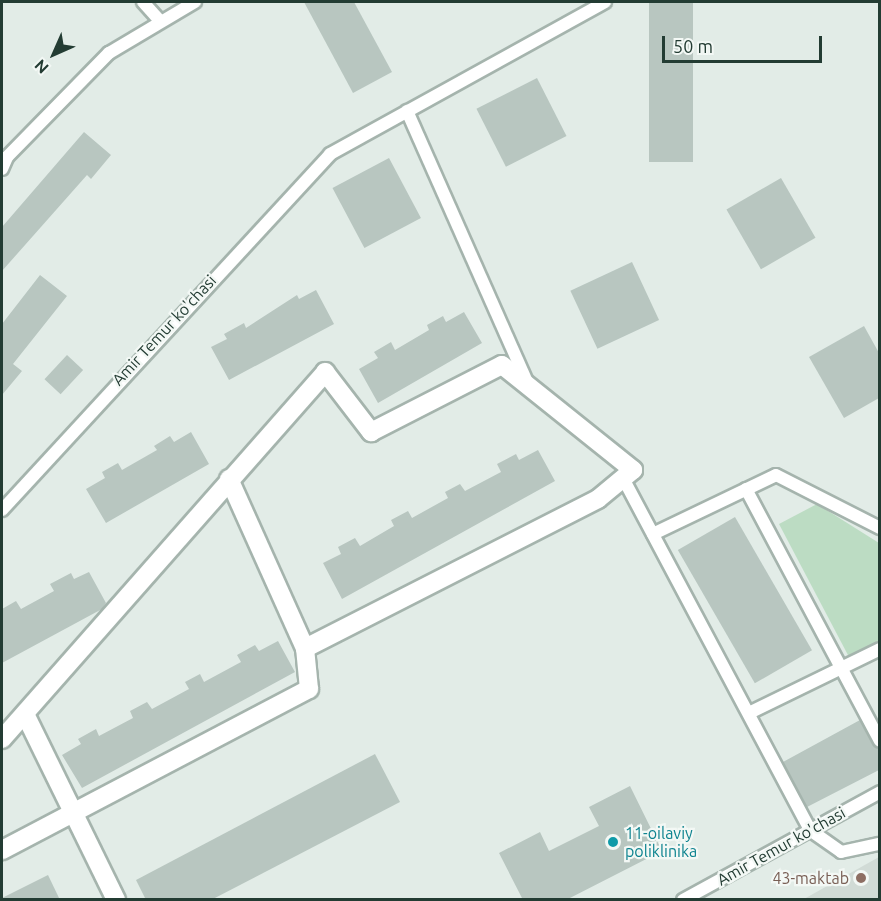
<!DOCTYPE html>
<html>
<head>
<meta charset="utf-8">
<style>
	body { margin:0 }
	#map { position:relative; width:881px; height:901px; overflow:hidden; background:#e2ece7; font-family:Ubuntu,sans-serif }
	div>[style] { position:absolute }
	.built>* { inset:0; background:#d1dbd6 }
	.green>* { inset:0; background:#bcdcc3 }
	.building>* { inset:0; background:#b8c6c0; transform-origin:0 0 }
	.roads { filter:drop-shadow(2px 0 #a5b4ad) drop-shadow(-2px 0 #a5b4ad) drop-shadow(0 2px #a5b4ad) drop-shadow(0 -2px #a5b4ad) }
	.lane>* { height:12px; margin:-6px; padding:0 6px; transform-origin:6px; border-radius:6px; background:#fff }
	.street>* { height:18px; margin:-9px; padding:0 9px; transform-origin:9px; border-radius:9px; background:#fff }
	.dots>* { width:16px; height:16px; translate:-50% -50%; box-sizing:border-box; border:3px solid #f3f8f5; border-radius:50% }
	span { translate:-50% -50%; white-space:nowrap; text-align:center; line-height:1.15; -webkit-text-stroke:4.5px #f3f8f5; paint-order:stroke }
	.street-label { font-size:16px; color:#233c33 }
	.culture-label { font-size:16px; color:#0d838f }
	.left { translate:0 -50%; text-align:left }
	.education-label { font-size:16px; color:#785e54 }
	.right { translate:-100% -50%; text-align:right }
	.frame { position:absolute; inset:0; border:3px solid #233c33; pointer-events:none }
	.north { position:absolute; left:24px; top:24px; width:60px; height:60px; -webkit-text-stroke:4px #f3f8f5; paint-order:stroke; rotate:225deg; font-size:16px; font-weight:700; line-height:24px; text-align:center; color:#233c33 }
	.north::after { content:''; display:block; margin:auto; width:21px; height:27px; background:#233c33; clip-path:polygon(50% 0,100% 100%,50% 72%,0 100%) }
	.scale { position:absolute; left:662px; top:36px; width:160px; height:27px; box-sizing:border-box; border:3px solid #233c33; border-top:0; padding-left:8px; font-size:18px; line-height:21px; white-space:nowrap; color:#233c33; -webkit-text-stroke:4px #f3f8f5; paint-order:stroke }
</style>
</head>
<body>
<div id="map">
	<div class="built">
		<div style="clip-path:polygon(879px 857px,879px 899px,804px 899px)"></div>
	</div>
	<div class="green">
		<div style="clip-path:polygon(817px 504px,879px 543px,879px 641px,849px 657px,779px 524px)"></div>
	</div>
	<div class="building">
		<div style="clip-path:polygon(304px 2px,354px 2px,392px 72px,353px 93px)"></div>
		<div style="left:649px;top:2px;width:44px;height:160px"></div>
		<div style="left:537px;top:78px;width:65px;height:68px;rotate:63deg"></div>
		<div style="clip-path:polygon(84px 132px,111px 155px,91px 179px,87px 175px,2px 271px,2px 227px)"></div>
		<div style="left:389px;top:158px;width:68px;height:64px;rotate:62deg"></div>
		<div style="left:781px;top:178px;width:69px;height:63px;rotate:60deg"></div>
		<div style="left:632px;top:262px;width:64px;height:68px;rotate:65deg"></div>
		<div style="clip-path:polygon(40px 275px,67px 296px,13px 364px,22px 371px,2px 395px,2px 324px)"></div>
		<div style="clip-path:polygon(316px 290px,334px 324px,229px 380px,211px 347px,227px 339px,224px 334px,244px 323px,246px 328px,297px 295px,299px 299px)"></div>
		<div style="clip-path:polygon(464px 312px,482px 343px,378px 403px,359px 369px,378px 358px,374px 352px,391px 342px,395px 350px,429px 330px,427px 325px,443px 316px,446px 322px)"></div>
		<div style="clip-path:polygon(864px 326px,879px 353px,879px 398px,844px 418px,809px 357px)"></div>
		<div style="left:67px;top:355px;width:22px;height:33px;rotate:43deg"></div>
		<div style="clip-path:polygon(191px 432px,209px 464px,106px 523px,86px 489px,105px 478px,102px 472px,118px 463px,122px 470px,157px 450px,154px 446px,170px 436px,174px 442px)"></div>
		<div style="clip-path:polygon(538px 450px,555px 481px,342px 599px,323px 563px,341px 554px,338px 547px,355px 538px,360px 546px,394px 526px,391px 520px,408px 511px,412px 518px,448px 498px,445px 492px,460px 484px,465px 491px,501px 472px,497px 464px,516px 454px,519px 460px)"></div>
		<div style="left:735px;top:517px;width:154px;height:66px;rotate:60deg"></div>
		<div style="clip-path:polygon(89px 572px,106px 603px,102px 609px,2px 663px,2px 609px,16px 601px,21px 609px,54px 591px,50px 584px,71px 573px,74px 579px)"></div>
		<div style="clip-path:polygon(278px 641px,295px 672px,82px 788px,62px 755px,81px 744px,78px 739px,96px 729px,99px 736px,133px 718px,130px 711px,147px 702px,152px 709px,189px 689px,185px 682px,200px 674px,204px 682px,241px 662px,237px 655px,255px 645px,259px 651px)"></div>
		<div style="clip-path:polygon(860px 720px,873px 745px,879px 749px,879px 770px,807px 807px,783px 762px)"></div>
		<div style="clip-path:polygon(375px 754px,400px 802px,211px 900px,146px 900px,136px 880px)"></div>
		<div style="clip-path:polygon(630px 786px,662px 851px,566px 900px,523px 900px,499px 853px,540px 832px,549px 851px,599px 826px,589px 807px)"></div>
		<div style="clip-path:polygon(48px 875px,60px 900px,2px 900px,2px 898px)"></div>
	</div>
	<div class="roads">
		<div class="lane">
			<div style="left:143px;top:2px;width:25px;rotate:48deg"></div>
			<div style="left:407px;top:111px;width:299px;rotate:66.1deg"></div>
			<div style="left:2px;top:169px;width:13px;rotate:-67deg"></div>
			<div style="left:7px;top:157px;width:146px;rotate:-45.6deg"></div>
			<div style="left:109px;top:53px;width:100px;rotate:-30.7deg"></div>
			<div style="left:624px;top:480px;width:396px;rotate:62deg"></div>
			<div style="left:810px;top:830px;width:38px;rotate:35deg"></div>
			<div style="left:841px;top:852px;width:40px;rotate:-12deg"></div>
			<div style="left:746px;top:489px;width:285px;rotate:62deg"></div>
			<div style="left:2px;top:510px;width:484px;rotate:-47.3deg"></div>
			<div style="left:330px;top:154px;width:314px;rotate:-28.9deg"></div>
			<div style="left:653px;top:534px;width:136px;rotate:-25.6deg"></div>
			<div style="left:776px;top:475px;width:117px;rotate:27deg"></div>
			<div style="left:749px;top:713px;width:146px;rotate:-26deg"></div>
			<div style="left:683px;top:900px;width:225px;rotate:-28.7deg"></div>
		</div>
		<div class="street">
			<div style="left:229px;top:479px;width:185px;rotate:65.8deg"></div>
			<div style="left:26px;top:716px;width:205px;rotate:63.9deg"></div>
			<div style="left:2px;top:739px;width:489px;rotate:-48.6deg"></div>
			<div style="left:325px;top:372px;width:76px;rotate:52.5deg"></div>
			<div style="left:371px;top:432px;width:147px;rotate:-27.1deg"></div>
			<div style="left:502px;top:365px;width:168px;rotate:38.7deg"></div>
			<div style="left:633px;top:470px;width:45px;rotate:140.4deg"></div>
			<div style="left:598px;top:499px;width:329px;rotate:153deg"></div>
			<div style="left:305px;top:648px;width:41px;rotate:84.4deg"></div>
			<div style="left:309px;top:689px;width:347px;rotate:152.3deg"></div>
		</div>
	</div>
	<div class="dots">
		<div style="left:613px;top:842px;background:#0f9aa8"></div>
		<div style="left:861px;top:878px;background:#8d6e63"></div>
	</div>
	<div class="street-label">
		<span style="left:164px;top:330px;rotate:-47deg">Amir Temur ko'chasi</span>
		<span style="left:781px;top:846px;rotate:-29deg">Amir Temur ko'chasi</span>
	</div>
	<div class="culture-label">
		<span class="left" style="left:625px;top:842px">11-oilaviy<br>poliklinika</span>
	</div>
	<div class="education-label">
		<span class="right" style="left:849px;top:878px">43-maktab</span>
	</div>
	<div class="frame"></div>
	<div class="north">N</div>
	<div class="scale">50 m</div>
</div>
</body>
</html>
